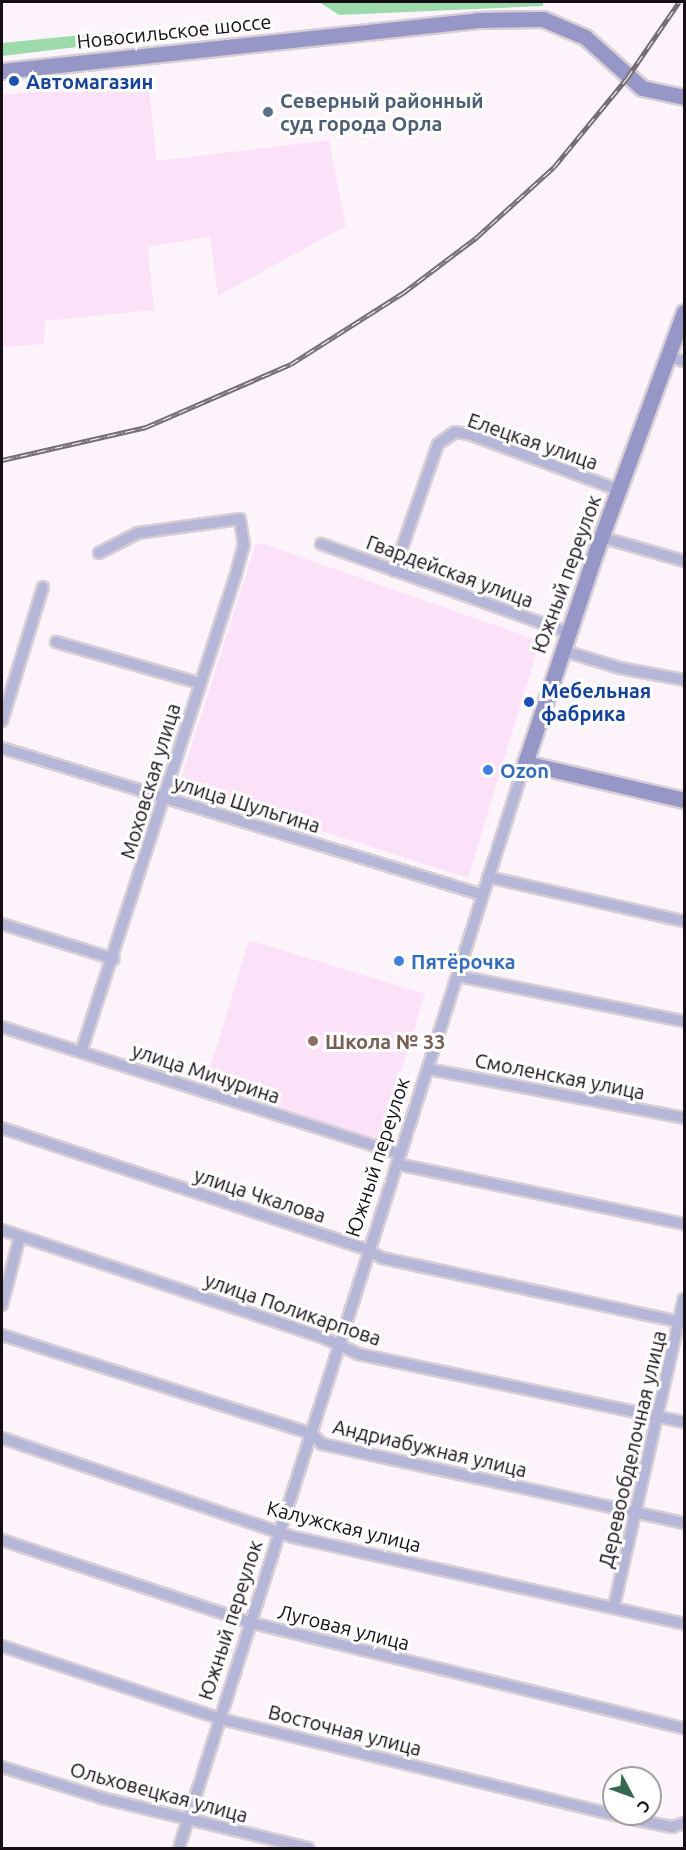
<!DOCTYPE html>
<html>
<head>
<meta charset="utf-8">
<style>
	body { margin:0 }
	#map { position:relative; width:686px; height:1850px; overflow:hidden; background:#fdf4fb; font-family:Ubuntu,sans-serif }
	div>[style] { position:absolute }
	.built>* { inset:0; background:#fce2f9; transform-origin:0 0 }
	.green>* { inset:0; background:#9cdaac }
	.roads { filter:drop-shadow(2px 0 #d8cfd6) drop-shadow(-2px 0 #d8cfd6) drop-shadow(0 2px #d8cfd6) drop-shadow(0 -2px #d8cfd6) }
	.street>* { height:10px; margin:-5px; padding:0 5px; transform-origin:5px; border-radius:5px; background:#b6b6d8 }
	.secondary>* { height:15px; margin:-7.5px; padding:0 7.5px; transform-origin:7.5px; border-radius:7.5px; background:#9696c7 }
	.rail>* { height:5px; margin-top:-2.5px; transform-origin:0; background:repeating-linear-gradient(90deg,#fff 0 9px,#766e74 0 18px); box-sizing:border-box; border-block:2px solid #766e74 }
	.dots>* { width:16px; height:16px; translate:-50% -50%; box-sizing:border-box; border:3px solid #fff; border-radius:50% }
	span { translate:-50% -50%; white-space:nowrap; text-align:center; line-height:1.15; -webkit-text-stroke:6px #fff; paint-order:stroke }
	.street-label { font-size:20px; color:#150e14 }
	.transit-label { font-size:20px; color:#164399; font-weight:700 }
	.left { translate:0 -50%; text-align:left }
	.service-label { font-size:20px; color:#4e5e75; font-weight:700 }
	.shop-label { font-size:20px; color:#366cbe; font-weight:700 }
	.education-label { font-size:20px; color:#785e54; font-weight:700 }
	.frame { position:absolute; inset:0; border:3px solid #150e14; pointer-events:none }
	.north { position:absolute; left:602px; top:1766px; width:60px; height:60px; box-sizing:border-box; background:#fff; border:2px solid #a19fa1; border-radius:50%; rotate:131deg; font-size:16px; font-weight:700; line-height:24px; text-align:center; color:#150e14 }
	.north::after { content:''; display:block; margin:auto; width:21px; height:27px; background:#32694f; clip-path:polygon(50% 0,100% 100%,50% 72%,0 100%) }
</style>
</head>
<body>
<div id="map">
	<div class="built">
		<div style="clip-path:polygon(148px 80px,157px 161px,329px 140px,346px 226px,218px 296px,210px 237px,148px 247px,154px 310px,45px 321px,44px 344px,2px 347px,2px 95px)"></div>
		<div style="clip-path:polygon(261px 543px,540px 641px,468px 878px,179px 785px,255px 546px)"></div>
		<div style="left:249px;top:940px;width:184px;height:155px;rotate:17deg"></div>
	</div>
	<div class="green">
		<div style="clip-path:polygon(319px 2px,543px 2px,543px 6px,339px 15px)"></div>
		<div style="clip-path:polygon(112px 32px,126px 33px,128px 45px,110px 43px,2px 56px,2px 43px)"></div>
	</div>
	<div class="roads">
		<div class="street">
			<div style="left:668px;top:357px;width:16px;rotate:14deg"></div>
			<div style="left:601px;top:537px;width:86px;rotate:16.1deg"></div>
			<div style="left:321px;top:544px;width:261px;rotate:19.7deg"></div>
			<div style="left:394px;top:571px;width:134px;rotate:-70.9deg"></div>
			<div style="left:438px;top:444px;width:21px;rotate:-35deg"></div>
			<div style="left:455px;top:432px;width:14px;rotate:8deg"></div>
			<div style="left:469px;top:434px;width:160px;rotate:20.5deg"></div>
			<div style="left:56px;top:642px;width:149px;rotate:16deg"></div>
			<div style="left:561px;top:650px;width:62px;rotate:17deg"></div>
			<div style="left:620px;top:668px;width:65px;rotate:10.6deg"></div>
			<div style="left:2px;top:721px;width:140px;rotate:-73deg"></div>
			<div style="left:2px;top:748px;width:503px;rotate:16.99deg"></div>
			<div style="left:488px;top:877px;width:201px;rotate:12.7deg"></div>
			<div style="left:2px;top:924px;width:117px;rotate:17.4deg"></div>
			<div style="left:458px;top:976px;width:230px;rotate:11.3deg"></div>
			<div style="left:2px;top:1027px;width:418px;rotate:17.7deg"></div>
			<div style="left:81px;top:1052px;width:503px;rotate:-72.03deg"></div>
			<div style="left:236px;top:574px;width:30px;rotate:-75deg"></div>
			<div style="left:244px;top:545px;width:26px;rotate:-99deg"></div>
			<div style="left:240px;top:519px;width:103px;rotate:172.2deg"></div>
			<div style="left:138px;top:533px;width:44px;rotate:152.9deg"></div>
			<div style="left:428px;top:1069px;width:261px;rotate:10.8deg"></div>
			<div style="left:2px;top:1128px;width:386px;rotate:18.4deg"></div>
			<div style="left:368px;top:1250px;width:16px;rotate:30deg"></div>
			<div style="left:382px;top:1258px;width:309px;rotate:12.1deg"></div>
			<div style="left:397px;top:1164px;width:293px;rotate:11.8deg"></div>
			<div style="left:2px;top:1230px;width:337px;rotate:18.5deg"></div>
			<div style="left:322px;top:1337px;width:40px;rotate:25deg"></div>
			<div style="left:358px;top:1354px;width:333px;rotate:11.8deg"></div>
			<div style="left:2px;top:1305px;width:71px;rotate:-75.4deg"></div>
			<div style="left:2px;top:1335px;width:325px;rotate:17.7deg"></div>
			<div style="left:312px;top:1434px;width:14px;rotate:45deg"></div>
			<div style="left:322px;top:1444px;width:371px;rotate:12.3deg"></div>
			<div style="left:2px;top:1438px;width:307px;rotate:18.8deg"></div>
			<div style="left:293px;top:1537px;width:401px;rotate:12.5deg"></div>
			<div style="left:2px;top:1540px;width:263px;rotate:18.4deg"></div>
			<div style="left:252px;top:1623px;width:445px;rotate:13.7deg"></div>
			<div style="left:614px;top:1606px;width:315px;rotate:-77.2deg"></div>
			<div style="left:2px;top:1646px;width:231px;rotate:18.4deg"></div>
			<div style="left:221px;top:1719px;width:418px;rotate:13.7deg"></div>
			<div style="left:627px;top:1818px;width:46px;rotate:11.3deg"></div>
			<div style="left:672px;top:1827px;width:13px;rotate:-18deg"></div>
			<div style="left:2px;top:1767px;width:105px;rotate:17.2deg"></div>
			<div style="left:102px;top:1798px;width:212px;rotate:13.6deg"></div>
			<div style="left:179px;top:1848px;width:1139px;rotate:-72.31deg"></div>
		</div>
		<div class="secondary">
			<div style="left:2px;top:71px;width:479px;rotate:-6.1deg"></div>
			<div style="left:478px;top:20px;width:65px;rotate:-0.9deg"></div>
			<div style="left:543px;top:19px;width:46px;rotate:23.2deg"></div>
			<div style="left:585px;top:37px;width:76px;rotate:41.8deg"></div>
			<div style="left:642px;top:88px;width:43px;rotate:12.1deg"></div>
			<div style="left:684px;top:312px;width:255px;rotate:110.2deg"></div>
			<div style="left:596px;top:551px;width:224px;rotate:108.5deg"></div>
			<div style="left:525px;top:763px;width:163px;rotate:13.1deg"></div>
		</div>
	</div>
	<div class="rail">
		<div style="left:2px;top:460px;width:148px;rotate:-12.9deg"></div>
		<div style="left:146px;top:427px;width:158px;rotate:-23.5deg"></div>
		<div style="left:291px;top:364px;width:133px;rotate:-32.4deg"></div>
		<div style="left:403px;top:293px;width:93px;rotate:-37.1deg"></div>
		<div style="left:477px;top:237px;width:104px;rotate:-42.3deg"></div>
		<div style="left:554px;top:167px;width:115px;rotate:-50.6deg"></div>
		<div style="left:627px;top:78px;width:92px;rotate:-55.6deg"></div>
	</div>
	<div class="dots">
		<div style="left:14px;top:81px;background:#1a4fb4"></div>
		<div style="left:268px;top:112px;background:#5c6f8a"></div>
		<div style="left:529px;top:702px;background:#1a4fb4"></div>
		<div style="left:488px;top:770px;background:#3f7fe0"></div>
		<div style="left:399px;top:961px;background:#3f7fe0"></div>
		<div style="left:313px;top:1041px;background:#8d6e63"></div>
	</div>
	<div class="street-label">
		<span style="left:174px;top:31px;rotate:-6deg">Новосильское шоссе</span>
		<span style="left:533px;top:441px;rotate:19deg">Елецкая улица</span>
		<span style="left:450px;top:571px;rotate:20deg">Гвардейская улица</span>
		<span style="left:566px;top:574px;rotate:-70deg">Южный переулок</span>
		<span style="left:150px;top:781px;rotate:-73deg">Моховская улица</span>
		<span style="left:247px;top:804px;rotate:17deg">улица Шульгина</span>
		<span style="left:206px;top:1073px;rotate:18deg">улица Мичурина</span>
		<span style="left:560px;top:1076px;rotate:11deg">Смоленская улица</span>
		<span style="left:377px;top:1157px;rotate:-72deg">Южный переулок</span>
		<span style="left:260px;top:1195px;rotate:18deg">улица Чкалова</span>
		<span style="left:293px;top:1309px;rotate:19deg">улица Поликарпова</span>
		<span style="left:430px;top:1448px;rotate:13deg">Андриабужная улица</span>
		<span style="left:632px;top:1449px;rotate:-77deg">Деревообделочная улица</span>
		<span style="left:344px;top:1526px;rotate:14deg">Калужская улица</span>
		<span style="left:230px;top:1620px;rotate:-72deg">Южный переулок</span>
		<span style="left:344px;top:1627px;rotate:14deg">Луговая улица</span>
		<span style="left:345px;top:1730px;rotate:14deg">Восточная улица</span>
		<span style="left:159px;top:1792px;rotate:15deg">Ольховецкая улица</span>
	</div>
	<div class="transit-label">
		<span class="left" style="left:26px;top:81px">Автомагазин</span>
		<span class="left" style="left:541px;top:702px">Мебельная<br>фабрика</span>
	</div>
	<div class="service-label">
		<span class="left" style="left:280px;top:112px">Северный районный<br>суд города Орла</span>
	</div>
	<div class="shop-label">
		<span class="left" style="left:500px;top:770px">Ozon</span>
		<span class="left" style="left:411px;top:961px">Пятёрочка</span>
	</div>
	<div class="education-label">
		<span class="left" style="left:325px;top:1041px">Школа № 33</span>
	</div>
	<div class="frame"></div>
	<div class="north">С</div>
</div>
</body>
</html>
